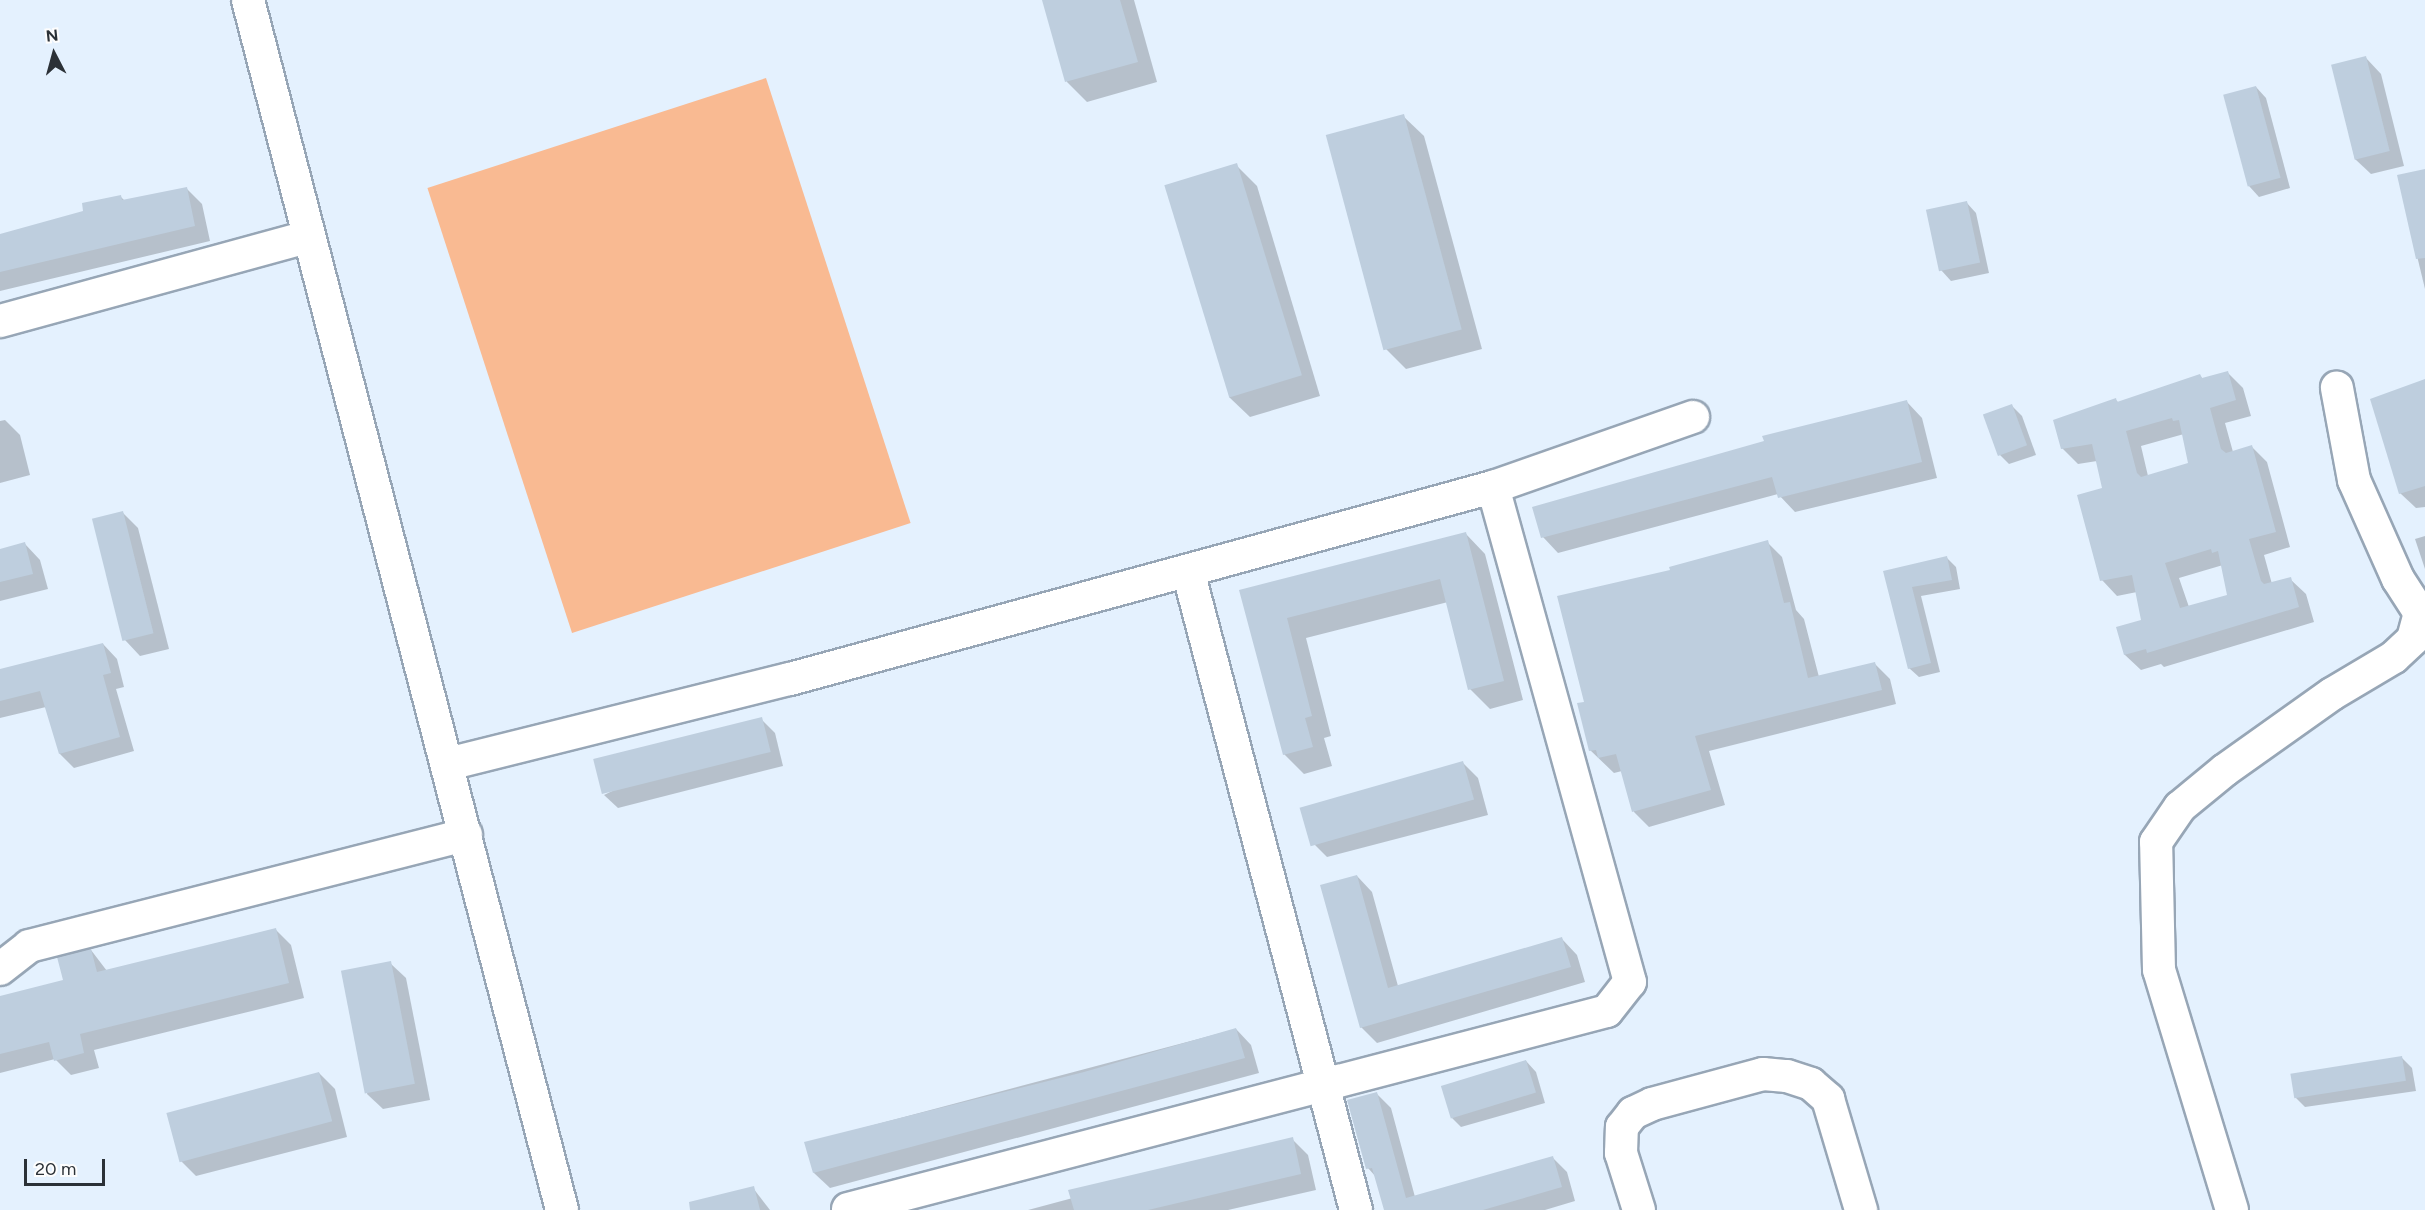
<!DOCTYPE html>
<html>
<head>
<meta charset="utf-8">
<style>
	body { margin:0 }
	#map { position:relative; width:2425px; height:1210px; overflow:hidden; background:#e4f1fe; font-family:Figtree,sans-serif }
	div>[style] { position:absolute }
	.green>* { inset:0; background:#f9ba92; transform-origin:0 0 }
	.shadow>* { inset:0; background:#0003 }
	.building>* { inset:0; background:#becede; transform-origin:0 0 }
	.roads { filter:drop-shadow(2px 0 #97a6b6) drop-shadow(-2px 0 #97a6b6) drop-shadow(0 2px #97a6b6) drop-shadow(0 -2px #97a6b6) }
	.minor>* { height:32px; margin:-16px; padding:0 16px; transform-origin:16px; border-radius:16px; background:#fff }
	span { translate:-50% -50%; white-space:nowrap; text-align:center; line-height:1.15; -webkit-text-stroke:4.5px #fdfdfd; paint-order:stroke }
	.north { position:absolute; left:24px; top:24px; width:60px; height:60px; -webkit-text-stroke:4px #fdfdfd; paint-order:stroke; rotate:354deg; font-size:16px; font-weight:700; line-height:24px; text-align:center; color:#2b3137 }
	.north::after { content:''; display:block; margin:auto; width:21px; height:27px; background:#2b3137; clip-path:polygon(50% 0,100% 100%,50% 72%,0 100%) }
	.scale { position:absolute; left:24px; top:1159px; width:81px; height:27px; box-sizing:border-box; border:3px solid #2b3137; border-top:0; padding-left:8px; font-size:18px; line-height:21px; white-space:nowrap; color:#2b3137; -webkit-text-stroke:4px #fdfdfd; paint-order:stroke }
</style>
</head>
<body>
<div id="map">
	<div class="green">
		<div style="left:766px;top:78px;width:468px;height:356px;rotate:72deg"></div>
	</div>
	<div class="shadow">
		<div style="clip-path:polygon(1044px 0,1134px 0,1157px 82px,1087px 102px,1067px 82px)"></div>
		<div style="clip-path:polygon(2366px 58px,2381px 74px,2404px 166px,2371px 174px,2355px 159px,2333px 66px)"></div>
		<div style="clip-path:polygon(2256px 87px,2266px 98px,2290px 188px,2259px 197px,2249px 186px)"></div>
		<div style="clip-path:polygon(1403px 116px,1424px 136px,1482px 349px,1406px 369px,1386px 349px,1328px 136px)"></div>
		<div style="clip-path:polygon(1236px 165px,1257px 186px,1320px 396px,1250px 417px,1229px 397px)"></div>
		<div style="clip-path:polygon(2425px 170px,2425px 289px,2398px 177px)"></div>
		<div style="clip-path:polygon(186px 188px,202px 204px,210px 241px,0 291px,0 235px,85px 213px,120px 196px,125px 201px)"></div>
		<div style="clip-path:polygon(1966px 202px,1976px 213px,1989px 273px,1951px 281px,1941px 270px)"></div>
		<div style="clip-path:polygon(evenodd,2227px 372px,2243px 388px,2251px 416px,2225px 423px,2233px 452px,2252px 447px,2267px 462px,2290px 547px,2264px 555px,2272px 584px,2290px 579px,2306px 594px,2314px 622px,2164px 667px,2161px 664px,2141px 670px,2125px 655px,2117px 628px,2142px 621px,2137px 592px,2117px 596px,2102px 580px,2104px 489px,2097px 461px,2078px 464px,2062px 448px,2116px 400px,2119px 403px,2200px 376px,2203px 379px,2227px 372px,2184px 434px,2190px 464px,2148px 476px,2141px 446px,2184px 434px,2227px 372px,2223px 565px,2229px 596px,2189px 607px,2179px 578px,2223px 565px)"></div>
		<div style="clip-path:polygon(2425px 381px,2425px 507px,2416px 508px,2400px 493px)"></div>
		<div style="clip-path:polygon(1907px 402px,1922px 418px,1937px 478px,1795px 512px,1778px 494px,1558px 553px,1543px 537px)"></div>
		<div style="clip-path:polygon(2012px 406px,2022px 416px,2036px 455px,2009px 464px,1999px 454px)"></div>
		<div style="clip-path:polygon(5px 420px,20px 435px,30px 475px,0 483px,0 421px)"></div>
		<div style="clip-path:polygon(122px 512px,138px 528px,169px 649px,140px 656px,125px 640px)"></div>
		<div style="clip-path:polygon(1466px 534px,1485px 554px,1523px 700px,1490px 709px,1470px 689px,1448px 602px,1306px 638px,1331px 736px,1324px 738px,1332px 766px,1304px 774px,1284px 754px,1241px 591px)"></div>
		<div style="clip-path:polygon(2425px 536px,2425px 569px,2415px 539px)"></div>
		<div style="clip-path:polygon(1767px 542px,1782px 557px,1796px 610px,1804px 619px,1819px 677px,1875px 664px,1890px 679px,1896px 704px,1709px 751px,1725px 805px,1649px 827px,1634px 812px,1622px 771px,1614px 773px,1590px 750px,1586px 703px,1671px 571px)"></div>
		<div style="clip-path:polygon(25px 544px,40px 560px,48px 589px,0 601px,0 550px)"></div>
		<div style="clip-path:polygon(1947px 558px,1956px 567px,1960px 589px,1921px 596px,1940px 672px,1919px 677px,1909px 668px,1885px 572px)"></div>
		<div style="clip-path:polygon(103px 644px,117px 659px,124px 687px,116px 689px,134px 751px,74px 768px,60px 754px,46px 707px,0 718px,0 670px)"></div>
		<div style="clip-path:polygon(761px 719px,775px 733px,783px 766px,618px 808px,604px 795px)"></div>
		<div style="clip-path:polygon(1463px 763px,1478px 778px,1488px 815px,1327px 857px,1311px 841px)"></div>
		<div style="clip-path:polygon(1357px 876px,1372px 892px,1398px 986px,1562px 939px,1577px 955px,1585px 982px,1377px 1043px,1361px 1027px)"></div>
		<div style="clip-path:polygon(275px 929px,291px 945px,304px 998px,94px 1050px,99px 1068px,71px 1075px,55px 1059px,0 1073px,0 997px,65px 981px,91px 950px,107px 971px)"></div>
		<div style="clip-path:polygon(390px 963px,406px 978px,430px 1100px,383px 1109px,367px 1094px)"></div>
		<div style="clip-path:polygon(1236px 1029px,1251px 1045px,1259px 1073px,830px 1188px,814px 1173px,806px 1143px)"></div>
		<div style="clip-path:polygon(2402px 1058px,2412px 1068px,2416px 1091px,2305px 1107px,2295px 1097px)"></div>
		<div style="clip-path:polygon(1526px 1061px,1536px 1072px,1545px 1103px,1461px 1127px,1451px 1117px)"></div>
		<div style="clip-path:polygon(319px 1073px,335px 1089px,347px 1137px,196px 1176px,180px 1160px)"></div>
		<div style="clip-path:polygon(1377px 1094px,1391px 1108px,1415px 1197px,1553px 1158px,1567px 1172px,1575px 1201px,1545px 1210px,1386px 1210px,1376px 1177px,1368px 1168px)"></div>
		<div style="clip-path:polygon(1292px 1139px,1308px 1155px,1316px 1190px,1228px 1210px,1028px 1210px)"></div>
		<div style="clip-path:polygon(753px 1188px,770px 1210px,723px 1210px)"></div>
	</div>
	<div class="building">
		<div style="clip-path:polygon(1042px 0,1120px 0,1138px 62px,1065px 82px)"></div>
		<div style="left:2366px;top:56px;width:98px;height:36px;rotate:76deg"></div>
		<div style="left:2256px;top:86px;width:95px;height:34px;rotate:75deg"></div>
		<div style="left:1404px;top:114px;width:223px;height:81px;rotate:75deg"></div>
		<div style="left:1237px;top:163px;width:222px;height:76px;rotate:73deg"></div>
		<div style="clip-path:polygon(2425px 169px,2425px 258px,2416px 259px,2397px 175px)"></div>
		<div style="clip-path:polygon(187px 187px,195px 226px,0 272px,0 234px,83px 211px,82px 203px,121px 195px,122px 200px)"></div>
		<div style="left:1967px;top:201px;width:63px;height:42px;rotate:78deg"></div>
		<div style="clip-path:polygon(evenodd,2228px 371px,2236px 400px,2210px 408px,2221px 449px,2226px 453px,2252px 445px,2276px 532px,2249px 539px,2261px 581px,2264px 584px,2291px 577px,2299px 607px,2147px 653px,2146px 649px,2124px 655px,2116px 627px,2141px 620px,2132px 575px,2100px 581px,2077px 495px,2102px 488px,2092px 444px,2061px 449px,2053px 420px,2116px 398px,2117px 402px,2200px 374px,2202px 378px,2228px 371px,2172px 418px,2173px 421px,2179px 420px,2188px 463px,2141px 477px,2137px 473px,2126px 431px,2172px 418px,2228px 371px,2211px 549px,2212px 553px,2218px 551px,2227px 595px,2180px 608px,2165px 563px,2211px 549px)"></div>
		<div style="clip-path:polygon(2425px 379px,2425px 486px,2399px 494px,2370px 399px)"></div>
		<div style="clip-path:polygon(1907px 400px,1922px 462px,1778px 498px,1772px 477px,1541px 538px,1532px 507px,1764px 441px,1762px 436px)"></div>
		<div style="left:2012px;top:404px;width:44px;height:31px;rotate:70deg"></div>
		<div style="left:123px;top:511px;width:126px;height:32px;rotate:76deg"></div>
		<div style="clip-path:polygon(1466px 532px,1504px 681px,1468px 690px,1440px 579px,1287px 618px,1312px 716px,1305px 718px,1313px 747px,1283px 755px,1239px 590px)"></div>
		<div style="clip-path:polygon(1768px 540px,1784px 603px,1790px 602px,1808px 678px,1875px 662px,1882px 690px,1695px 736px,1711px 790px,1632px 812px,1616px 754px,1598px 758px,1596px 750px,1589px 751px,1577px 703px,1584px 702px,1557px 596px,1670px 570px,1669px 567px)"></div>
		<div style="clip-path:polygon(25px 542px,33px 574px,0 582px,0 549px)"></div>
		<div style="clip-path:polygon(1947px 556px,1952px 580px,1912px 587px,1931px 663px,1908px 669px,1883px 571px)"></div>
		<div style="clip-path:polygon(103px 643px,111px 673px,103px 675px,120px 737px,59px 754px,40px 691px,0 701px,0 669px)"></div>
		<div style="left:762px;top:717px;width:36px;height:174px;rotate:76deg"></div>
		<div style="left:1463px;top:761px;width:40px;height:170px;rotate:74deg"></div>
		<div style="clip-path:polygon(1357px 875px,1388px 988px,1562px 937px,1571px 967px,1360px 1028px,1320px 885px)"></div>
		<div style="clip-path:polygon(276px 928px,289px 983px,80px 1034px,84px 1053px,54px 1061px,49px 1042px,0 1054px,0 996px,63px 980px,57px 957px,91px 949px,97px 972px)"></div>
		<div style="left:391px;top:961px;width:125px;height:51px;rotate:79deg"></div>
		<div style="clip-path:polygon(1236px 1028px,1245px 1058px,813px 1173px,804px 1142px,1084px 1072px)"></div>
		<div style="left:2402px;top:1056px;width:25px;height:113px;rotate:81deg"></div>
		<div style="left:1526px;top:1060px;width:34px;height:89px;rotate:73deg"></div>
		<div style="left:319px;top:1072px;width:51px;height:158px;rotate:75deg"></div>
		<div style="clip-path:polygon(1377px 1092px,1406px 1198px,1553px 1156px,1562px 1187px,1483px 1210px,1384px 1210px,1372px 1168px,1366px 1169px,1347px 1100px)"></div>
		<div style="clip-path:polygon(1293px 1137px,1301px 1174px,1148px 1210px,1074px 1210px,1068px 1190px)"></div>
		<div style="clip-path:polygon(754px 1186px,760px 1210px,690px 1210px,689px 1202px)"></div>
	</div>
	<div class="roads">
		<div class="minor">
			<div style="left:248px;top:0;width:1250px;rotate:75.45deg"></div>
			<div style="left:0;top:321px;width:318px;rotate:-15.3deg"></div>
			<div style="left:1188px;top:571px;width:661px;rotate:75.27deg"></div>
			<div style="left:448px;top:764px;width:352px;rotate:-14deg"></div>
			<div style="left:790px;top:679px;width:729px;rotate:-15.28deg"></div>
			<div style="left:1493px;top:487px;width:212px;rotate:-19.3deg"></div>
			<div style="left:0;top:969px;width:37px;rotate:-38deg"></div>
			<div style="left:29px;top:946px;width:451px;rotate:-14.3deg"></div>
			<div style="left:848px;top:1209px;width:784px;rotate:-14.62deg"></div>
			<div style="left:1607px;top:1011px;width:37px;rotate:-52deg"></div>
			<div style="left:1630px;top:982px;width:514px;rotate:-105.47deg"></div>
			<div style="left:1639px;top:1210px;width:60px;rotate:-107.5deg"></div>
			<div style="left:1621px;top:1153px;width:26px;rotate:-88deg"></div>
			<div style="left:1622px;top:1127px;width:18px;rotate:-52deg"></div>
			<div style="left:1633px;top:1113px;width:21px;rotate:-25deg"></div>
			<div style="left:1652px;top:1104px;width:115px;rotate:-15.1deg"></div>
			<div style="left:1763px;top:1074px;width:24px;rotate:5deg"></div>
			<div style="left:1787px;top:1076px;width:25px;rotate:18deg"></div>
			<div style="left:1811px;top:1084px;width:23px;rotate:41deg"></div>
			<div style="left:1828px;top:1099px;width:116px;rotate:73.4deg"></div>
			<div style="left:2232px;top:1210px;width:251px;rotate:-106.9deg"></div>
			<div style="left:2159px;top:970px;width:128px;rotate:-91.3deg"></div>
			<div style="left:2156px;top:842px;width:42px;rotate:-55.6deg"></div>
			<div style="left:2180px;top:807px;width:58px;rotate:-39.4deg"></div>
			<div style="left:2225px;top:770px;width:131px;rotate:-35.4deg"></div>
			<div style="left:2332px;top:694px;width:72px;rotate:-30.8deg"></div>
			<div style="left:2394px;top:657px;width:26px;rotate:-43deg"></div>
			<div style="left:2413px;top:639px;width:27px;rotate:-75deg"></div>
			<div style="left:2420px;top:613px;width:40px;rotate:-122.9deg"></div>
			<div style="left:2398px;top:579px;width:108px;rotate:-114deg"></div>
			<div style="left:2354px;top:480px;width:94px;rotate:-100.5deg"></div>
		</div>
	</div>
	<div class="north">N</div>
	<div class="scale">20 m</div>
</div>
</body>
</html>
